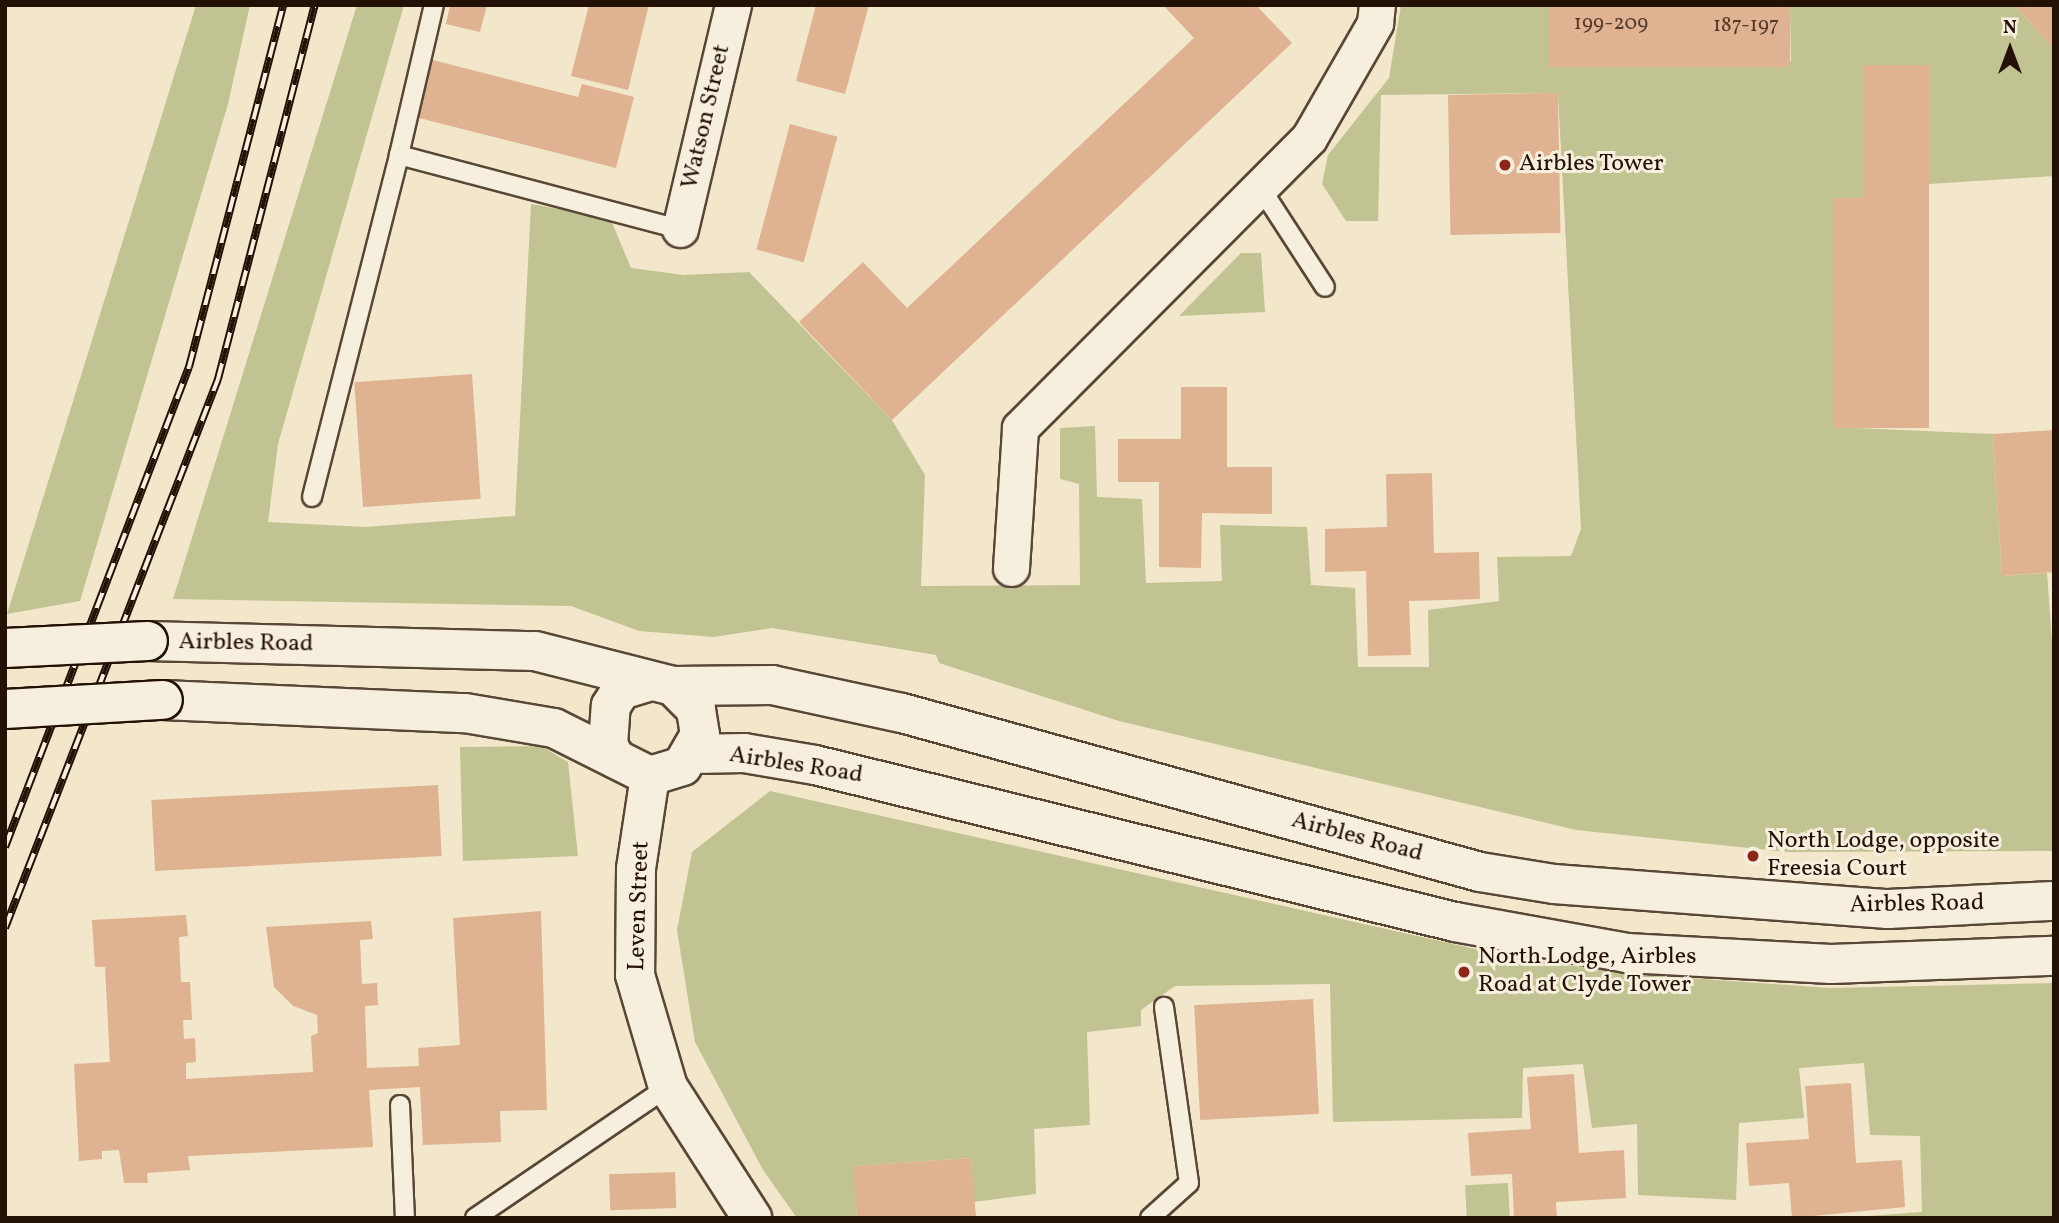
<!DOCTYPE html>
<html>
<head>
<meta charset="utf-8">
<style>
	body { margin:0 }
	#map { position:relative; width:2059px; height:1223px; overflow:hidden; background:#f2e6cb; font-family:Vollkorn,serif }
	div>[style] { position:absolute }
	.green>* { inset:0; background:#c2c392; transform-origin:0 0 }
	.building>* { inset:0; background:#dfb291; transform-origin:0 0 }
	.roads { filter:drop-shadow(2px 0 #584636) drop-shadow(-2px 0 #584636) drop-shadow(0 2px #584636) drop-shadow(0 -2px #584636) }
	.lane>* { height:18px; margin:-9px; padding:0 9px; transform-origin:9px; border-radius:9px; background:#f7efdd }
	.street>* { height:35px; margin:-17.5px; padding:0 17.5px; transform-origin:17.5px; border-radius:17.5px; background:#f7efdd }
	.secondary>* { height:38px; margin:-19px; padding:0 19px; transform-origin:19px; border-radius:19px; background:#f7efdd }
	.rail>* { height:8px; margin-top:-4px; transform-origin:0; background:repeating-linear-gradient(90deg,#f7efdd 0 16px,#241105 0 32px); box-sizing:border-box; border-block:2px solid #241105 }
	.bridges { filter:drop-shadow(2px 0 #241105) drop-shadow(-2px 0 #241105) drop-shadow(0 2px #241105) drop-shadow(0 -2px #241105) }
	.secondary-bridge>* { height:38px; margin:-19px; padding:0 19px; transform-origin:19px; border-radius:19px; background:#f7efdd }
	.dots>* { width:19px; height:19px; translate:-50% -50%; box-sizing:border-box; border:4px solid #f7efdd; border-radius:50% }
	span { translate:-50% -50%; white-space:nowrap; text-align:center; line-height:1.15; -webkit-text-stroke:6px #f7efdd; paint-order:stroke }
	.number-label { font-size:21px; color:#533928 }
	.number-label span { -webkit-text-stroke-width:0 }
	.street-label { font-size:24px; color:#241105 }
	.poi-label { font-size:24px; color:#241105 }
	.left { translate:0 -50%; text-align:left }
	.frame { position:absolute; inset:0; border:7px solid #241105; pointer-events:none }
	.north { position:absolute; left:1975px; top:14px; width:70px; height:70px; -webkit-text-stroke:5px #f7efdd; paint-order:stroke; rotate:0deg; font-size:19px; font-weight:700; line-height:28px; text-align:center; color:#241105 }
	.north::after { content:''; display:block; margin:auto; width:24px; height:32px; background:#241105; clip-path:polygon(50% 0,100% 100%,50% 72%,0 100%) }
</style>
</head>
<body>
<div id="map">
	<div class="green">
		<div style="clip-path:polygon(196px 5px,250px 5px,228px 104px,80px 601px,7px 614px)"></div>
		<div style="clip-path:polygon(357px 5px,404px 5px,278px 444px,268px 522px,365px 527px,515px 516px,531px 204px,610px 218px,631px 268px,684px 275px,749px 272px,892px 420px,925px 475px,921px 586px,1080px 585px,1079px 484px,1060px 479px,1060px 428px,1095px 426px,1097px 497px,1142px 499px,1146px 583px,1222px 581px,1220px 525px,1307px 527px,1311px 585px,1355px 588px,1358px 667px,1429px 667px,1428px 610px,1499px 601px,1497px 557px,1571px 556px,1581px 529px,1558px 93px,1381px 95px,1378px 221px,1346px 221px,1322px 184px,1328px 155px,1389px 78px,1401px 5px,1549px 5px,1551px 67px,1791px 61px,1790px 5px,2015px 5px,2054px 50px,2054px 176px,1929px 184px,1929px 65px,1864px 65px,1864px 198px,1833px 198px,1833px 427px,1993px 434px,2002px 576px,2047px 573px,2054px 671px,2054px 851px,1788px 852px,1576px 830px,1119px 721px,939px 663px,936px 655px,772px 628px,714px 637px,639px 631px,571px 606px,173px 599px)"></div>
		<div style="clip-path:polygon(1241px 253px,1261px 253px,1265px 312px,1179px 316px)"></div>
		<div style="clip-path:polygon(541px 746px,568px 762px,578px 856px,463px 861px,460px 747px)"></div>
		<div style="clip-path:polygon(770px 791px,1511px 957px,1631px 974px,1830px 988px,2054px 983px,2054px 1218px,1841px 1218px,1922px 1212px,1920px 1136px,1870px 1135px,1864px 1063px,1799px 1068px,1804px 1118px,1739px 1123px,1736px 1200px,1638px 1195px,1637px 1124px,1592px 1128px,1583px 1064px,1523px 1068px,1522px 1118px,1333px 1122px,1330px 984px,1175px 986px,1141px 1010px,1141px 1026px,1087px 1032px,1090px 1125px,1034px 1129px,1036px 1194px,974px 1202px,971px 1158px,854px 1166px,857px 1218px,797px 1218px,763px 1170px,695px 1042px,677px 930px,692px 852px)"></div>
		<div style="left:1508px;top:1183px;width:35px;height:43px;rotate:87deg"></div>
	</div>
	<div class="building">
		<div style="clip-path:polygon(450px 5px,487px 5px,480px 32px,446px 24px)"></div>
		<div style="clip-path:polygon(589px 5px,649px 5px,628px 90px,571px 76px)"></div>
		<div style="clip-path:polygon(816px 5px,869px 5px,845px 94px,796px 81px)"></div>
		<div style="clip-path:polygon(1163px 5px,1256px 5px,1292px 43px,892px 420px,799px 322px,863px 262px,907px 308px,1194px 38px)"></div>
		<div style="left:1549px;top:5px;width:241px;height:62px"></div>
		<div style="clip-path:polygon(2015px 5px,2054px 5px,2054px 50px)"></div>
		<div style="clip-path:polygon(429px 59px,578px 97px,582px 84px,634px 97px,616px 168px,415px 117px)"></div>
		<div style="clip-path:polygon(1864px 65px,1929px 65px,1929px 428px,1833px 428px,1833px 198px,1864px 198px)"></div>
		<div style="left:1558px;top:93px;width:140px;height:110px;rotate:89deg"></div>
		<div style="left:790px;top:124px;width:49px;height:130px;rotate:15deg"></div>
		<div style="left:472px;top:374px;width:125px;height:118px;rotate:86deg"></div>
		<div style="clip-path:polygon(1181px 387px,1227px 387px,1227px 467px,1272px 467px,1272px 514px,1202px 513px,1201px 568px,1159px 567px,1159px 482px,1118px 482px,1118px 439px,1181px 439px)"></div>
		<div style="clip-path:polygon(2054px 430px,2054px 572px,2002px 576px,1993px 434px)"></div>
		<div style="clip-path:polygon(1432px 473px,1434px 553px,1479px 552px,1480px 599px,1409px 601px,1411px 655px,1368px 656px,1366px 571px,1325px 572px,1325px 529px,1387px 527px,1386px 474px)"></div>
		<div style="left:438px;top:785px;width:71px;height:287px;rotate:87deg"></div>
		<div style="clip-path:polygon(541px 911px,547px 1110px,500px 1111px,501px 1142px,423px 1145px,420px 1087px,369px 1090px,373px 1147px,188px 1156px,190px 1170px,147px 1173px,148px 1183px,124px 1183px,119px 1150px,102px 1151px,102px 1159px,79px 1161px,74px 1064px,110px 1062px,105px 967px,95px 967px,92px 920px,186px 915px,188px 936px,179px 937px,181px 982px,190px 982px,192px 1020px,183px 1020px,184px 1039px,195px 1038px,196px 1062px,186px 1063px,186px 1079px,313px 1072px,311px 1036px,318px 1033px,317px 1015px,293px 1006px,274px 987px,266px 927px,371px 921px,373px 939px,360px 940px,362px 984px,377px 983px,378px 1005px,365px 1006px,367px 1068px,419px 1066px,418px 1048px,460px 1045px,453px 918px)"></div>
		<div style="left:1313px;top:999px;width:115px;height:119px;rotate:87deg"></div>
		<div style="clip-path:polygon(1574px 1074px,1579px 1153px,1624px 1150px,1626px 1198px,1556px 1202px,1557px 1218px,1514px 1218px,1512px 1174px,1471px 1176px,1468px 1133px,1531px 1129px,1527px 1077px)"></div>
		<div style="clip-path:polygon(1851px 1083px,1856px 1163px,1902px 1160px,1905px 1207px,1792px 1218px,1789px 1183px,1749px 1186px,1746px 1143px,1809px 1139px,1805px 1086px)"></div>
		<div style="clip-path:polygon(971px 1158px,976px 1218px,857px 1218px,853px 1166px)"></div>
		<div style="left:675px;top:1172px;width:36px;height:66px;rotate:88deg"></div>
	</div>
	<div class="roads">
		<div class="lane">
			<div style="left:399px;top:155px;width:154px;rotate:-76.9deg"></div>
			<div style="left:1260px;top:187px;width:119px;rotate:57deg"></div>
			<div style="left:312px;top:497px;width:353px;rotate:-75.7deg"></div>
			<div style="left:399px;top:155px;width:291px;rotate:14.8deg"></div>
			<div style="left:400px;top:1105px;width:113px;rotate:87.5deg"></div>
			<div style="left:475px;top:1218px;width:233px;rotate:-34.2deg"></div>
			<div style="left:1150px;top:1218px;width:52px;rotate:-41.9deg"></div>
			<div style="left:1189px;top:1183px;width:178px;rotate:-98.1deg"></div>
		</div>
		<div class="street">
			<div style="left:680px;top:229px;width:230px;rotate:-76.7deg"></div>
			<div style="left:1011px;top:568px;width:140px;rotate:-86.3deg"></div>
			<div style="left:1020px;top:428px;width:409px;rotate:-45.1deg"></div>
			<div style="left:1309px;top:138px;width:133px;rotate:-60.1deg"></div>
			<div style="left:1375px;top:23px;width:18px;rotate:-84deg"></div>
		</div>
		<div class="secondary">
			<div style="left:148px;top:641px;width:387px;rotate:1.5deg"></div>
			<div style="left:535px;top:651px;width:142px;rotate:14.2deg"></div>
			<div style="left:673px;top:686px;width:99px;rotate:-0.6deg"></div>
			<div style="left:772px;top:685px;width:133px;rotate:12.2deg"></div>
			<div style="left:902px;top:713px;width:599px;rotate:15.38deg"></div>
			<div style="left:1480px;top:872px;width:75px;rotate:9.2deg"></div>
			<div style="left:1554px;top:884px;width:335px;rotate:4.3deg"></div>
			<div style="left:1888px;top:909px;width:166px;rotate:-2.8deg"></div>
			<div style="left:163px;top:700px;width:302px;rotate:2.5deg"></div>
			<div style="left:465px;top:713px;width:90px;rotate:9.6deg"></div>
			<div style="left:554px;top:728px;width:107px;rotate:26.6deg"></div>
			<div style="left:650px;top:776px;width:34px;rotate:-17deg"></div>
			<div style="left:682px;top:766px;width:36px;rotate:-60deg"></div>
			<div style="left:700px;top:735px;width:26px;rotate:-99deg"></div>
			<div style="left:696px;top:709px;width:33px;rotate:-135deg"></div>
			<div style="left:693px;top:754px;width:51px;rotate:-1.1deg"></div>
			<div style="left:744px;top:753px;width:72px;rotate:9.6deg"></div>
			<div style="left:815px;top:765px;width:659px;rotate:13.78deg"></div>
			<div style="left:1455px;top:922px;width:175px;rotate:10.2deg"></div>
			<div style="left:1627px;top:953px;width:204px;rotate:3.1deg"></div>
			<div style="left:1831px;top:964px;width:223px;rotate:-2.1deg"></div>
			<div style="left:616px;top:759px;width:16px;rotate:-120deg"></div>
			<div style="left:608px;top:745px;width:39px;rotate:-86deg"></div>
			<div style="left:611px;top:706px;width:19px;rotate:-58deg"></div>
			<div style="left:621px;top:690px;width:30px;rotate:-17deg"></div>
			<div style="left:650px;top:776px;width:94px;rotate:98.6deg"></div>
			<div style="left:636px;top:869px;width:106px;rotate:90.5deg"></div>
			<div style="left:635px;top:975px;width:117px;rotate:73.6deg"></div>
			<div style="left:668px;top:1087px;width:156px;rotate:57.3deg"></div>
		</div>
	</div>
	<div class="rail">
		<div style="left:5px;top:847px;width:514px;rotate:-69.03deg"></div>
		<div style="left:189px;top:367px;width:374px;rotate:-75.4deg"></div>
		<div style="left:5px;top:928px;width:589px;rotate:-68.79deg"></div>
		<div style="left:218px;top:379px;width:386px;rotate:-75.5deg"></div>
	</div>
	<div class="bridges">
		<div class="secondary-bridge">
			<div style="left:5px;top:648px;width:143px;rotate:-2.8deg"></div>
			<div style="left:5px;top:709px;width:158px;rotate:-3.3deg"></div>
		</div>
	</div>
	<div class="dots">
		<div style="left:1505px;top:165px;background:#8f2418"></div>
		<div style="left:1753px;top:856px;background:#8f2418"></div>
		<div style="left:1464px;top:972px;background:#8f2418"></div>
	</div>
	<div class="number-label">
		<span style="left:1611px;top:24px">199-209</span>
		<span style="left:1746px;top:26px">187-197</span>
	</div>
	<div class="street-label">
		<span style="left:707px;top:117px;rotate:-77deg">Watson Street</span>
		<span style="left:246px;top:644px;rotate:1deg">Airbles Road</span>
		<span style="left:796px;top:766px;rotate:9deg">Airbles Road</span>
		<span style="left:1357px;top:838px;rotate:15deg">Airbles Road</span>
		<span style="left:1917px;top:905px;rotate:-1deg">Airbles Road</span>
		<span style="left:640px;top:906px;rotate:-88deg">Leven Street</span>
	</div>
	<div class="poi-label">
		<span class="left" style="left:1519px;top:165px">Airbles Tower</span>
		<span class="left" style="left:1767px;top:856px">North Lodge, opposite<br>Freesia Court</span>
		<span class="left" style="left:1478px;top:972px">North Lodge, Airbles<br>Road at Clyde Tower</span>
	</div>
	<div class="frame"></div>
	<div class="north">N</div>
</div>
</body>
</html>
